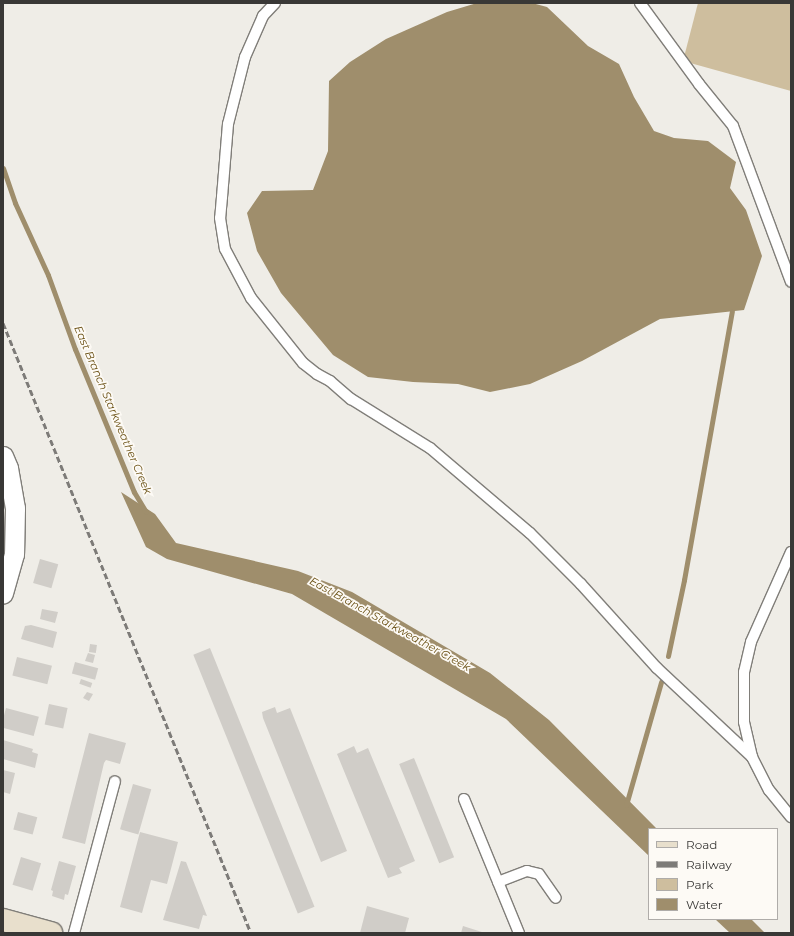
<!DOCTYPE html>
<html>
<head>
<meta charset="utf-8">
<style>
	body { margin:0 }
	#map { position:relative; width:794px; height:936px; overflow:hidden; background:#efede7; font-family:Montserrat,sans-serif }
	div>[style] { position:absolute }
	.green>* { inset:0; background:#cebe9e }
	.water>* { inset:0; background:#9f8e6c }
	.stream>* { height:5px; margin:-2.5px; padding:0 2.5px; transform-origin:2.5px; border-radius:2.5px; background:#9f8e6c }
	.building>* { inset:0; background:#d0cdc8; transform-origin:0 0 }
	.roads { filter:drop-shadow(1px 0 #807e79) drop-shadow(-1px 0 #807e79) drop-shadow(0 1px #807e79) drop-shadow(0 -1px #807e79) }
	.lane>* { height:10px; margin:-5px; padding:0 5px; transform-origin:5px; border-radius:5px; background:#fff }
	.street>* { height:19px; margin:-9.5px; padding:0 9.5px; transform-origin:9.5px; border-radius:9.5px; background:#fff }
	.secondary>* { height:22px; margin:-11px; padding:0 11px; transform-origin:11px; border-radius:11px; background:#e8dfcc }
	.rail>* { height:3px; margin-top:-1.5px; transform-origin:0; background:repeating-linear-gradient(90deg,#7d7b78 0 6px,transparent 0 9px) }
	span { translate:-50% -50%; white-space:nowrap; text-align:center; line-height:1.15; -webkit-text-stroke:3.5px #fdfaf5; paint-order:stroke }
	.water-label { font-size:11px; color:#6a5115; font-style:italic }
	.frame { position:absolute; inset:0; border:4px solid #393836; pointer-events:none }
	.legend { position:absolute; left:648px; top:828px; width:130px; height:92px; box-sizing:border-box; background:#fdfaf5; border:1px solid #afaca9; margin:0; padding:5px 7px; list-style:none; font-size:12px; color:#393836 }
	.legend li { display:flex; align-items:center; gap:8px; height:20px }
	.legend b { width:20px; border:1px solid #afaca9 }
</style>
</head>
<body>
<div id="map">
	<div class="green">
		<div style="clip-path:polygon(698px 3px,791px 3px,791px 91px,683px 61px)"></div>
	</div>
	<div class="water">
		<div style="clip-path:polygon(477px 3px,532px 3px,547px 7px,588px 46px,619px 64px,634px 97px,654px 131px,674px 138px,708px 141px,736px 162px,730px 188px,746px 210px,762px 256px,744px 310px,660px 319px,582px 361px,530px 384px,490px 392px,458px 384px,413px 382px,368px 377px,333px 355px,281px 293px,257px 251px,247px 213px,262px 191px,313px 190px,328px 151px,329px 81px,350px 62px,386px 39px,447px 12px)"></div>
		<div style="clip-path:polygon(121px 492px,155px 514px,176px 543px,298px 571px,352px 592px,490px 673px,549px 720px,657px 829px,649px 829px,649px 856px,506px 719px,292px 594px,167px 559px,146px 547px)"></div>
		<div style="clip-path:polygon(715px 919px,751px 919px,765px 933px,730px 933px)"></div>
	</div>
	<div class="stream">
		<div style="left:3px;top:168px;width:37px;rotate:71deg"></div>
		<div style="left:15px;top:203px;width:79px;rotate:65.4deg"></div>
		<div style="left:48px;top:275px;width:79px;rotate:70deg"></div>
		<div style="left:75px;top:349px;width:155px;rotate:67.6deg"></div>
		<div style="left:134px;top:492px;width:23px;rotate:59deg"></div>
		<div style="left:668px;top:656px;width:78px;rotate:-78.1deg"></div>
		<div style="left:684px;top:580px;width:273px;rotate:-79.9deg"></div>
		<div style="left:626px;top:805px;width:128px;rotate:-74.1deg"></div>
	</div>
	<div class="building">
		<div style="left:40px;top:559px;width:19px;height:25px;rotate:16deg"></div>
		<div style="clip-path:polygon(42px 609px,58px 612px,55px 623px,40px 619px)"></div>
		<div style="clip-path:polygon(31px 625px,57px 632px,53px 648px,21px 639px,25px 626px)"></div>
		<div style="left:90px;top:644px;width:7px;height:8px;rotate:8deg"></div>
		<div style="left:210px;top:648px;width:279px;height:18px;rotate:68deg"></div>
		<div style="clip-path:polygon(88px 653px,95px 655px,93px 663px,85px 661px)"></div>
		<div style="left:17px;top:657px;width:36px;height:19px;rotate:14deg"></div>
		<div style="left:75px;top:662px;width:24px;height:12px;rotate:15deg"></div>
		<div style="left:81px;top:679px;width:12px;height:5px;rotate:20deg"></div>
		<div style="clip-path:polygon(87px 692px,93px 694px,89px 701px,83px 698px)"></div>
		<div style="left:49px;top:704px;width:19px;height:21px;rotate:12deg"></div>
		<div style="clip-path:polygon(275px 707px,277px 713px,290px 708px,347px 851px,321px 862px,263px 718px,262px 712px)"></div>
		<div style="left:6px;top:708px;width:34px;height:20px;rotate:15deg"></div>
		<div style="clip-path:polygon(89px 733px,126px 743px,120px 764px,106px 760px,104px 763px,85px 844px,62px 838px)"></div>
		<div style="clip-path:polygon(3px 740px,33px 749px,32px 752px,38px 754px,35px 768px,3px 759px)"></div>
		<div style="clip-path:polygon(354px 746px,357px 753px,368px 748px,415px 861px,399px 868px,402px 873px,388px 878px,337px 754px)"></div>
		<div style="left:414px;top:758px;width:107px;height:16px;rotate:68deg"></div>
		<div style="clip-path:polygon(3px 770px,15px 773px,10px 794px,3px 792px)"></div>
		<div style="left:133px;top:784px;width:19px;height:47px;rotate:16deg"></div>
		<div style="left:18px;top:812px;width:20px;height:18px;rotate:15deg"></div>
		<div style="clip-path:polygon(140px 832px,178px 842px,167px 884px,151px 880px,142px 913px,120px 907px)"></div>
		<div style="left:21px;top:857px;width:21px;height:29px;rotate:17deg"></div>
		<div style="clip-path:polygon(59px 861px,76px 866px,68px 895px,65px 894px,64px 900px,52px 896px,53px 891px,51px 890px)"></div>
		<div style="clip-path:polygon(181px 861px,186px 862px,207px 916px,203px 915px,199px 929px,163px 920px)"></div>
		<div style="clip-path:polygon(367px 906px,409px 918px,405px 933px,360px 933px)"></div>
		<div style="clip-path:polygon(463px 926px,485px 933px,461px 933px)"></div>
	</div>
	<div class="roads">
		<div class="lane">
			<div style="left:275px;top:3px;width:18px;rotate:133deg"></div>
			<div style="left:263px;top:16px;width:45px;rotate:113.7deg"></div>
			<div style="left:245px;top:57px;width:69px;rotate:104.2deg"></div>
			<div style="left:228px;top:124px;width:73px;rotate:94.7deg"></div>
			<div style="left:222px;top:197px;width:21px;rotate:95deg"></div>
			<div style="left:220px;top:218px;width:31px;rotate:81deg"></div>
			<div style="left:225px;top:249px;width:55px;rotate:62deg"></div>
			<div style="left:251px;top:298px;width:83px;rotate:51.3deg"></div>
			<div style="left:303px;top:363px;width:18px;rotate:38deg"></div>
			<div style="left:317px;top:374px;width:15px;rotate:28deg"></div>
			<div style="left:330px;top:381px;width:28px;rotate:41deg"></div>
			<div style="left:351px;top:399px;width:93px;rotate:31.8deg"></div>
			<div style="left:430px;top:448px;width:131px;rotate:40.4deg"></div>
			<div style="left:530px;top:533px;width:72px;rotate:45deg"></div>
			<div style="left:581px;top:584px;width:113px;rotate:47.9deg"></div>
			<div style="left:657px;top:668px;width:130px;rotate:43.1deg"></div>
			<div style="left:640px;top:3px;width:100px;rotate:53.9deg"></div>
			<div style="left:699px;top:84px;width:54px;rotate:51deg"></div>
			<div style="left:733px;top:126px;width:166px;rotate:69.6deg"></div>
			<div style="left:791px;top:552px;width:98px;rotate:114deg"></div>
			<div style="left:751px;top:642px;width:31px;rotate:103deg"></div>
			<div style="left:744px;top:672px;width:50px;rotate:90deg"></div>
			<div style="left:744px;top:722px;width:36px;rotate:77deg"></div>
			<div style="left:752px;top:757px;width:37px;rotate:63deg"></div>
			<div style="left:769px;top:790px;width:35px;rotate:51deg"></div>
			<div style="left:464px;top:799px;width:145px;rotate:67.7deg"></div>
			<div style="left:498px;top:882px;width:31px;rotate:-21deg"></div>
			<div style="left:527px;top:871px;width:12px;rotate:14deg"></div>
			<div style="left:539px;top:874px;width:29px;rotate:55deg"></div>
			<div style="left:74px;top:933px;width:157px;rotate:-74.9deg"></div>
		</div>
		<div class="street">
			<div style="left:3px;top:456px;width:13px;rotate:67deg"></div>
			<div style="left:8px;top:468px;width:41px;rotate:80.1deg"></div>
			<div style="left:15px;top:508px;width:46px;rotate:91.2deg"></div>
			<div style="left:14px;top:554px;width:41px;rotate:105.8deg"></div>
		</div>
		<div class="secondary">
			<div style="left:3px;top:920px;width:50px;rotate:15.2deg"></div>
		</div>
	</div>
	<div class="rail">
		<div style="left:3px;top:323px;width:658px;rotate:67.88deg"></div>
	</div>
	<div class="water-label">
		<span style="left:113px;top:410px;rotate:67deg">East Branch Starkweather Creek</span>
		<span style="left:390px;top:624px;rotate:29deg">East Branch Starkweather Creek</span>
	</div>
	<div class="frame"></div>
	<ul class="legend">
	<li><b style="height:5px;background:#e8dfcc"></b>Road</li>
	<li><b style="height:5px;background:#7d7b78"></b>Railway</li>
	<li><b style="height:11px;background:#cebe9e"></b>Park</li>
	<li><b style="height:11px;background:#9f8e6c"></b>Water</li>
	</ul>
</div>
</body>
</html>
